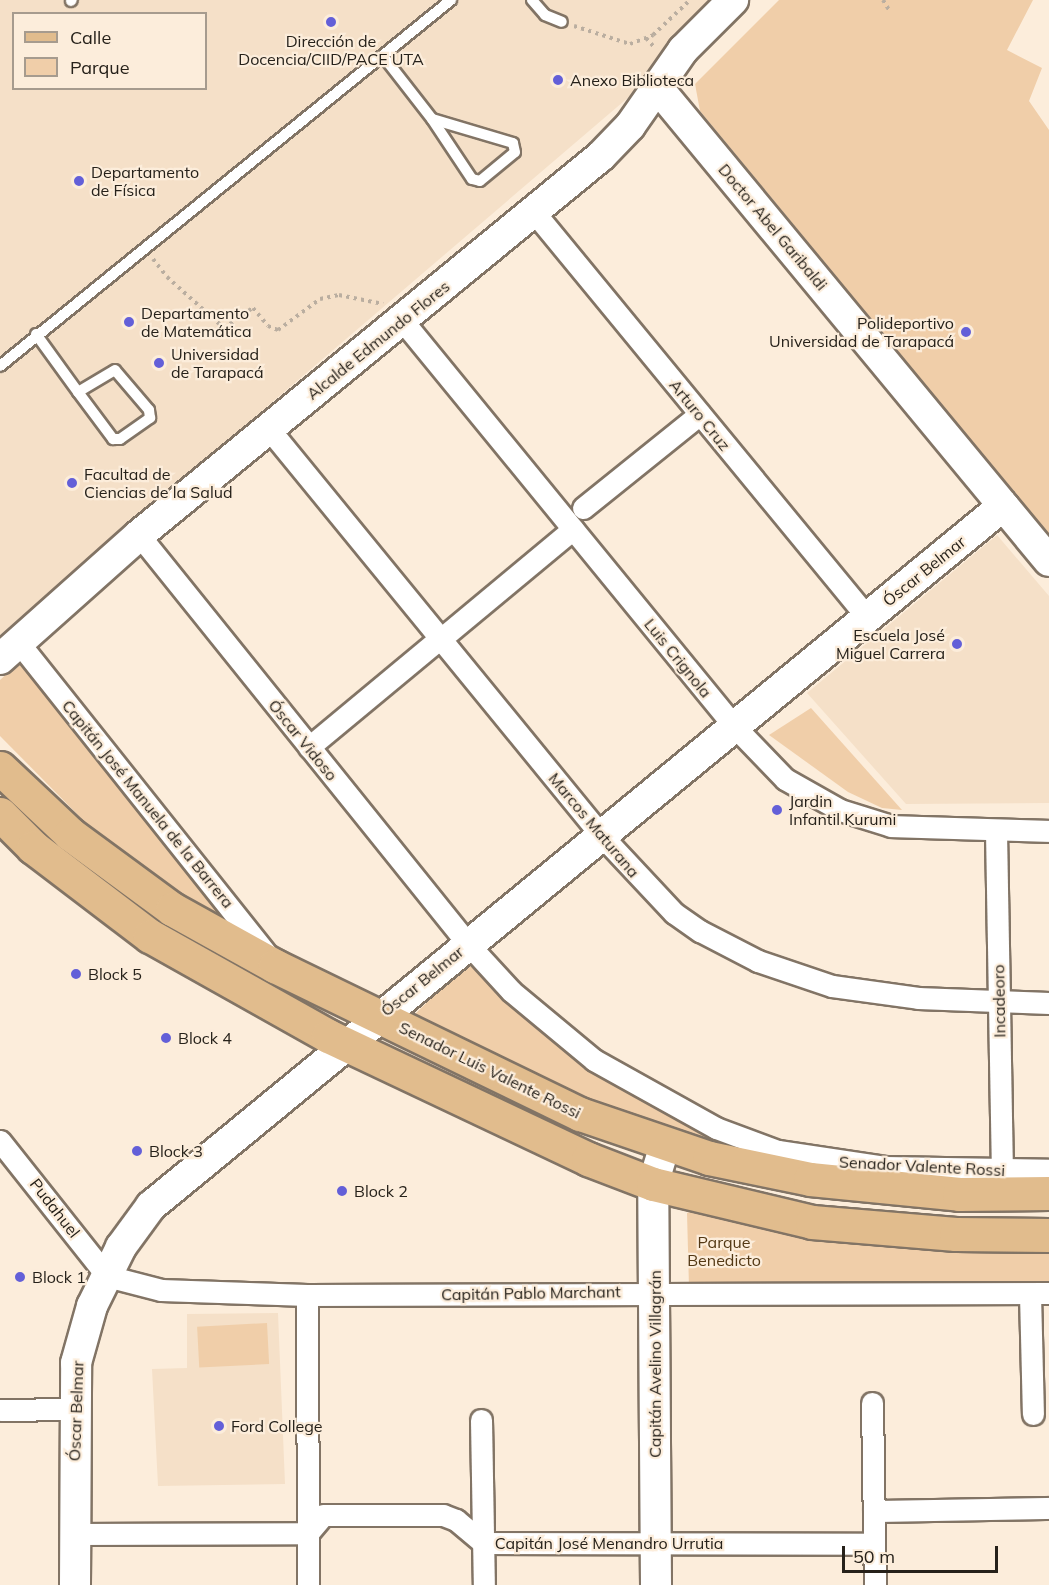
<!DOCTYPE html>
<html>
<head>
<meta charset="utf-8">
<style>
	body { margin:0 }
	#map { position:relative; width:1049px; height:1585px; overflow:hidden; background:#fceddb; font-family:Mulish,sans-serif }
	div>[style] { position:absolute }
	.built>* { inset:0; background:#f5e0c8 }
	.green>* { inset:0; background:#f0cea9; transform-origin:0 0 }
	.path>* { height:4px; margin-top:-2px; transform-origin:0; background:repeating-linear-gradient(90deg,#baaea0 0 3px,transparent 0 7.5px) }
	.roads { filter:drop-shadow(2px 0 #827465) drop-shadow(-2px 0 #827465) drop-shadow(0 2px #827465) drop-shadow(0 -2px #827465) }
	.lane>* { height:10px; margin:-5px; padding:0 5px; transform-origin:5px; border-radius:5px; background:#fff }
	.street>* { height:21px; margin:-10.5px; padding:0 10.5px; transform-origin:10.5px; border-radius:10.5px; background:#fff }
	.secondary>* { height:30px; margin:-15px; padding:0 15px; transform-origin:15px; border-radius:15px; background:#fff }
	.primary>* { height:33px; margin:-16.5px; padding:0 16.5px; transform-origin:16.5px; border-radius:16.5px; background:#e1bc8d }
	.dots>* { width:16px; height:16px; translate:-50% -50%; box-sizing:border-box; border:3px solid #fceddb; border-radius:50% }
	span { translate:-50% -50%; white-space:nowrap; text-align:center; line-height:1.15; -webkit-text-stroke:4.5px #fceddb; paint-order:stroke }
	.poi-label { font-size:16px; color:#26211a }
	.left { translate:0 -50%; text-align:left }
	.right { translate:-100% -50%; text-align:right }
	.street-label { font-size:16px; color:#26211a }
	.park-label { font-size:16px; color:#533814 }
	.legend { position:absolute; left:12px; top:12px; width:195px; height:78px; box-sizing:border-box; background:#fceddb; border:2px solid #a69b8e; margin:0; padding:8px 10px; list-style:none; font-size:18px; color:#26211a }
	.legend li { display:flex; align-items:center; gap:12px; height:30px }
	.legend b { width:30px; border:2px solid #a69b8e }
	.scale { position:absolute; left:842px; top:1546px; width:156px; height:27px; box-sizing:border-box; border:3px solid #26211a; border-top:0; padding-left:8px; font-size:18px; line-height:21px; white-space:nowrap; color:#26211a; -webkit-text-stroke:4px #fceddb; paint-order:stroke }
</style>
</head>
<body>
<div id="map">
	<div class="built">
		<div style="clip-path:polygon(evenodd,0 0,710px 0,669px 40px,637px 90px,0 635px,0 0,14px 14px,206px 14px,206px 88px,14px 88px,14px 14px)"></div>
		<div style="clip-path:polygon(997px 535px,1049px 596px,1049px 803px,906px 804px,807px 693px)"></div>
		<div style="clip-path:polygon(278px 1313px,285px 1484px,158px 1486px,152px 1369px,187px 1368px,187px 1314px)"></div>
	</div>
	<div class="green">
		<div style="clip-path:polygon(779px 0,1033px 0,1007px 50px,1042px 68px,1029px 101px,1049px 130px,1049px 535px,700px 111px,695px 84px)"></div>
		<div style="clip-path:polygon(21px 661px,236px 923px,157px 880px,87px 824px,0 736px,0 680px)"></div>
		<div style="clip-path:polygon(811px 708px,902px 810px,882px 808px,848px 792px,769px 735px)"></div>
		<div style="clip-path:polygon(468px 962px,593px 1067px,763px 1158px,612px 1113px,409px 1020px)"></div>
		<div style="clip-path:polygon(696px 1210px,1049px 1245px,1049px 1283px,689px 1287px,687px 1213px)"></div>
		<div style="left:267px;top:1323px;width:41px;height:70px;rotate:87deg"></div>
	</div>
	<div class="path">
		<div style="left:883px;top:0;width:12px;rotate:59deg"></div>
		<div style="left:574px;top:26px;width:59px;rotate:17.8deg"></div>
		<div style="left:630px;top:44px;width:25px;rotate:-21deg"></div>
		<div style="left:653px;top:35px;width:51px;rotate:-43.4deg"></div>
		<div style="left:646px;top:38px;width:15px;rotate:48deg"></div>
		<div style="left:153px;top:259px;width:23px;rotate:52deg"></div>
		<div style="left:167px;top:277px;width:76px;rotate:41.8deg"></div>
		<div style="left:224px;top:328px;width:35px;rotate:-35deg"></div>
		<div style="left:253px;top:308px;width:23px;rotate:50deg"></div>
		<div style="left:268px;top:326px;width:11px;rotate:22deg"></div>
		<div style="left:278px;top:330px;width:52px;rotate:-36.4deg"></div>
		<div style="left:320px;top:299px;width:19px;rotate:-12deg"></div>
		<div style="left:339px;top:295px;width:45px;rotate:11.6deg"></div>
	</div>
	<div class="roads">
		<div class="lane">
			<div style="left:532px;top:0;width:20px;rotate:49deg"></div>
			<div style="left:545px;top:15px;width:18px;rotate:22deg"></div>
			<div style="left:71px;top:1px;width:1px;rotate:-45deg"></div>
			<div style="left:383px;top:56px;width:80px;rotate:52.1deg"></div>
			<div style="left:432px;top:119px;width:72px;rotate:56.3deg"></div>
			<div style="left:472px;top:179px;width:8px;rotate:14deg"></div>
			<div style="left:480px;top:181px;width:45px;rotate:-39.6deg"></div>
			<div style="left:515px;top:152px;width:9px;rotate:-103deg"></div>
			<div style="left:513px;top:143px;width:84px;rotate:-163.5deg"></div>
			<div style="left:36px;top:334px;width:72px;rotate:54.1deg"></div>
			<div style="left:78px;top:392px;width:59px;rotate:53.3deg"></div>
			<div style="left:113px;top:439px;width:7px"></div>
			<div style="left:120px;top:439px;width:37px;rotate:-35deg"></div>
			<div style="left:150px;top:418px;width:8px;rotate:-97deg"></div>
			<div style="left:149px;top:410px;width:52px;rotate:-130.4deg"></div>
			<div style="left:115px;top:370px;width:43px;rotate:149.3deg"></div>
			<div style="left:0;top:366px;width:581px;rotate:-39.06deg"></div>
		</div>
		<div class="street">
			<div style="left:534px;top:212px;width:524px;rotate:50.57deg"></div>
			<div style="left:402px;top:320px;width:524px;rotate:50.73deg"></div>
			<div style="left:734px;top:726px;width:74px;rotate:46.1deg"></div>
			<div style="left:785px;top:779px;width:63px;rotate:29.4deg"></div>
			<div style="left:840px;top:810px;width:53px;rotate:17.4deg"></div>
			<div style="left:891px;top:826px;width:158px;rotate:1.8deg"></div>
			<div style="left:269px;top:429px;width:524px;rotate:50.73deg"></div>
			<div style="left:601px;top:835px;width:107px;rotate:46.9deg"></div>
			<div style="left:674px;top:913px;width:32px;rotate:35deg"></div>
			<div style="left:700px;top:931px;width:65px;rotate:27.3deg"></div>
			<div style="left:758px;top:961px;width:78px;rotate:18.7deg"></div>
			<div style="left:832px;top:986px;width:87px;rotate:7.9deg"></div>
			<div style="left:918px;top:998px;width:131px;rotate:2.2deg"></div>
			<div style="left:583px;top:508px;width:150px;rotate:-38.8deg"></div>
			<div style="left:139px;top:535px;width:525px;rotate:51.19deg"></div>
			<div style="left:468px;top:944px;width:64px;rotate:47.5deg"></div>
			<div style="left:511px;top:991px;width:108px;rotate:39.7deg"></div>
			<div style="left:594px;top:1060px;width:140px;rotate:29.1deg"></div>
			<div style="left:716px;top:1128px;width:66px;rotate:20.4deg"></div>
			<div style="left:778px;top:1151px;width:108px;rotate:8.5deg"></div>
			<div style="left:885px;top:1167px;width:164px;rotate:1deg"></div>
			<div style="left:449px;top:632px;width:161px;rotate:-39.7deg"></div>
			<div style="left:19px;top:643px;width:403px;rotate:51.5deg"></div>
			<div style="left:309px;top:747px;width:169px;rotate:-39.7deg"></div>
			<div style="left:996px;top:831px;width:339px;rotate:89deg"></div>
			<div style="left:0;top:1141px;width:172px;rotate:51.6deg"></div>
			<div style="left:107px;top:1276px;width:56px;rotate:14.5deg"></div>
			<div style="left:161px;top:1290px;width:146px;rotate:2deg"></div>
			<div style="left:307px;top:1295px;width:742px;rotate:-0.15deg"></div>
			<div style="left:1030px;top:1294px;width:120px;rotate:88.6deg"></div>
			<div style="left:307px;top:1295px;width:290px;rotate:89.8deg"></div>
			<div style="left:872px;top:1403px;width:182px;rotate:89.1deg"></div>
			<div style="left:0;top:1410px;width:73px;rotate:-0.8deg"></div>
			<div style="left:481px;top:1420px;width:165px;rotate:89deg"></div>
			<div style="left:874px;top:1511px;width:175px;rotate:-1deg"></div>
			<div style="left:75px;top:1534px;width:233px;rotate:-0.2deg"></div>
			<div style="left:308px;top:1533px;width:23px;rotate:-50deg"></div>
			<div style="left:323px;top:1515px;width:120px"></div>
			<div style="left:443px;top:1515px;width:14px;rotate:21deg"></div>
			<div style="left:456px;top:1520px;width:35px;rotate:40deg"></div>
			<div style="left:483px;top:1543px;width:391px;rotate:0.1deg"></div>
		</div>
		<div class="secondary">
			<div style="left:657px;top:87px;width:615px;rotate:50.41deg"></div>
			<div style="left:0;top:659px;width:186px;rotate:-41.7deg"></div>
			<div style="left:139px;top:535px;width:598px;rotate:-39.36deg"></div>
			<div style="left:601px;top:156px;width:42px;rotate:-46deg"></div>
			<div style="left:630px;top:126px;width:93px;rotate:-55.1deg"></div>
			<div style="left:683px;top:50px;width:71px;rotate:-45deg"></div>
			<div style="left:75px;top:1585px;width:222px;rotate:-89.7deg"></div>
			<div style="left:76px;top:1363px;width:59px;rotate:-74.3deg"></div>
			<div style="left:92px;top:1306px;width:66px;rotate:-63.8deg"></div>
			<div style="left:121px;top:1247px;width:51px;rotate:-53.8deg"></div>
			<div style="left:151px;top:1206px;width:1103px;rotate:-39.41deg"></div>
			<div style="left:656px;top:1585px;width:401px;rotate:-90.4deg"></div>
			<div style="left:653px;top:1184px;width:41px;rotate:-72.9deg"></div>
		</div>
		<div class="primary">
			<div style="left:0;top:768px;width:96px;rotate:43.3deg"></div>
			<div style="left:70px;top:834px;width:127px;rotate:36.3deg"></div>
			<div style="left:172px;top:909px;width:118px;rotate:29deg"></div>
			<div style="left:275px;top:966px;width:339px;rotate:25.9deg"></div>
			<div style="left:580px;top:1114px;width:136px;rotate:18.8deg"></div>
			<div style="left:709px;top:1158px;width:103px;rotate:11.7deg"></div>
			<div style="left:810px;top:1179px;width:150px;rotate:5.7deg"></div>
			<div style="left:959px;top:1194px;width:90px;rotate:-0.6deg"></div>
			<div style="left:0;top:814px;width:47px;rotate:45deg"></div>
			<div style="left:33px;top:847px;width:147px;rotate:37.3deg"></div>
			<div style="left:150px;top:936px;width:204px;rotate:29.3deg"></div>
			<div style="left:328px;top:1036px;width:288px;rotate:25.3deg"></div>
			<div style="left:588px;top:1159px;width:70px;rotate:21deg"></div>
			<div style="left:653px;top:1184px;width:163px;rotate:13.4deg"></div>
			<div style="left:812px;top:1222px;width:144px;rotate:4.8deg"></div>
			<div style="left:956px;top:1234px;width:93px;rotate:0.6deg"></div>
		</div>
	</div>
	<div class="dots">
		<div style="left:331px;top:22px;background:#635fd8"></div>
		<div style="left:558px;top:80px;background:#635fd8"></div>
		<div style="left:79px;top:181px;background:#635fd8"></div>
		<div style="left:129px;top:322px;background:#635fd8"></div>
		<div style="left:966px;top:332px;background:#635fd8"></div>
		<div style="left:159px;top:363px;background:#635fd8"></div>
		<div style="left:72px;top:483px;background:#635fd8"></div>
		<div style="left:957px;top:644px;background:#635fd8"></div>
		<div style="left:777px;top:810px;background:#635fd8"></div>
		<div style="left:76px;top:974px;background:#635fd8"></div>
		<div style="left:166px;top:1038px;background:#635fd8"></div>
		<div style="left:137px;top:1151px;background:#635fd8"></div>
		<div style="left:342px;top:1191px;background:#635fd8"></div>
		<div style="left:20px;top:1277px;background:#635fd8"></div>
		<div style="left:219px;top:1426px;background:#635fd8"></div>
	</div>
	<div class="poi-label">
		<span style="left:331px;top:50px">Dirección de<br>Docencia/CIID/PACE UTA</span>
		<span class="left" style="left:570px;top:80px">Anexo Biblioteca</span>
		<span class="left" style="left:91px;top:181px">Departamento<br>de Física</span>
		<span class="left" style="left:141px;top:322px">Departamento<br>de Matemática</span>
		<span class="right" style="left:954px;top:332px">Polideportivo<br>Universidad de Tarapacá</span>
		<span class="left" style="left:171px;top:363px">Universidad<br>de Tarapacá</span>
		<span class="left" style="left:84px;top:483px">Facultad de<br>Ciencias de la Salud</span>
		<span class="right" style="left:945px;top:644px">Escuela José<br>Miguel Carrera</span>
		<span class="left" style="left:789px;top:810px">Jardin<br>Infantil Kurumi</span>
		<span class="left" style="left:88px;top:974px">Block 5</span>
		<span class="left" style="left:178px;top:1038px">Block 4</span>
		<span class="left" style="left:149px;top:1151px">Block 3</span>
		<span class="left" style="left:354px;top:1191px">Block 2</span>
		<span class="left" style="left:32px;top:1277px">Block 1</span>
		<span class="left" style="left:231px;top:1426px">Ford College</span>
	</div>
	<div class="street-label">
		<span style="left:773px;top:227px;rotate:50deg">Doctor Abel Garibaldi</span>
		<span style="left:378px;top:340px;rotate:-39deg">Alcalde Edmundo Flores</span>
		<span style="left:700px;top:415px;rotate:51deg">Arturo Cruz</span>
		<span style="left:924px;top:571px;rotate:-39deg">Óscar Belmar</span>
		<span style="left:678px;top:658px;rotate:51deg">Luis Crignola</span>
		<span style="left:303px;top:740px;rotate:51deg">Óscar Vidoso</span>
		<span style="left:148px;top:804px;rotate:51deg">Capitán José Manuela de la Barrera</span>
		<span style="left:594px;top:825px;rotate:50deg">Marcos Maturana</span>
		<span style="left:422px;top:981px;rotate:-39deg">Óscar Belmar</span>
		<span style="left:999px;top:1001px;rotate:-91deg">Incadeoro</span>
		<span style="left:490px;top:1070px;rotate:26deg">Senador Luis Valente Rossi</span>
		<span style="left:922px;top:1166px;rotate:3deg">Senador Valente Rossi</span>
		<span style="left:55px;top:1208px;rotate:52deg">Pudahuel</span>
		<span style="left:531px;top:1293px;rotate:-1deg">Capitán Pablo Marchant</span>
		<span style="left:655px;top:1364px;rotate:-90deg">Capitán Avelino Villagrán</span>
		<span style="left:76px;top:1411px;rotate:-88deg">Óscar Belmar</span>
		<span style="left:609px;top:1543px">Capitán José Menandro Urrutia</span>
	</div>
	<div class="park-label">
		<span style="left:724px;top:1251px">Parque<br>Benedicto</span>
	</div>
	<ul class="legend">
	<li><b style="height:8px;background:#e1bc8d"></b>Calle</li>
	<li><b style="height:16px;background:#f0cea9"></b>Parque</li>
	</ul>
	<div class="scale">50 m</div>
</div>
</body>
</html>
